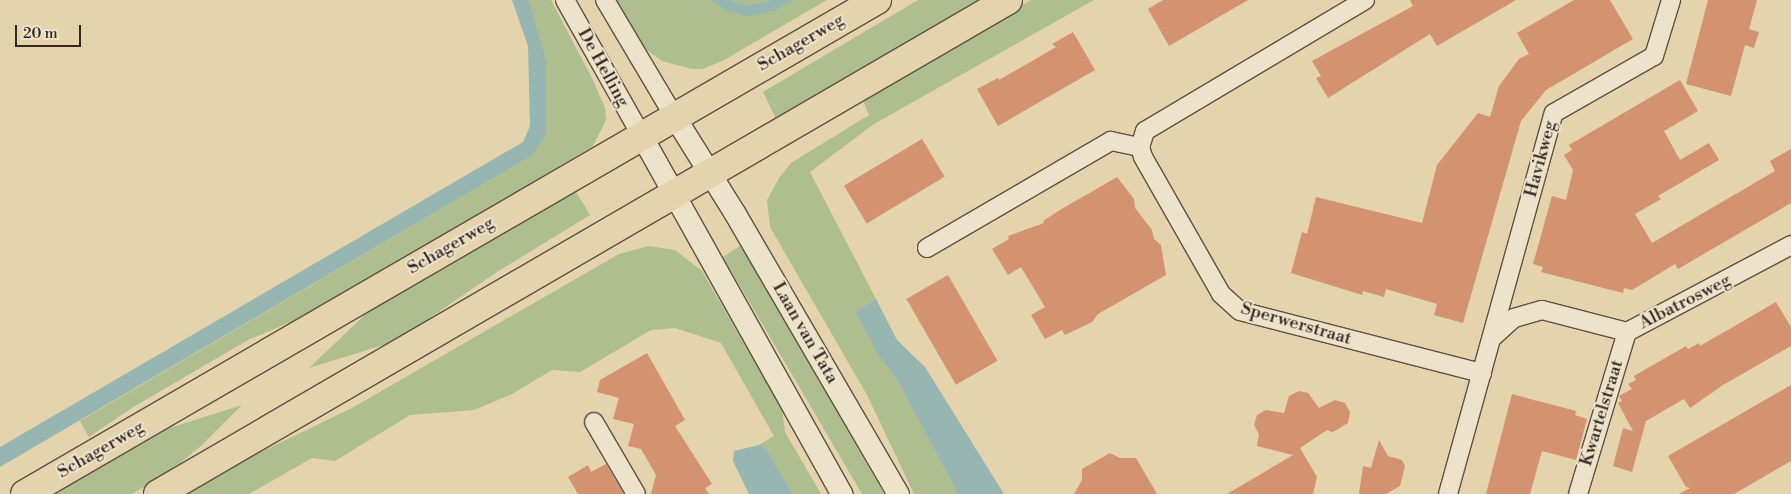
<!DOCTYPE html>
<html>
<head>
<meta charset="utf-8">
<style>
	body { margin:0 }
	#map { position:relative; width:1791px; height:494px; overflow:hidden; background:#e4d3ad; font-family:"Libre Bodoni",serif }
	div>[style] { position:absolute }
	.green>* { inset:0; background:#aebe8e }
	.water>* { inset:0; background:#97b6b1 }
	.building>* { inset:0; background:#d39270; transform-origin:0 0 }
	.roads { filter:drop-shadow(1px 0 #5e5143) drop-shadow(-1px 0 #5e5143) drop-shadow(0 1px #5e5143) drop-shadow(0 -1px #5e5143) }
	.minor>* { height:18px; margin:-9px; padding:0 9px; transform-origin:9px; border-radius:9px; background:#ede2ca }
	.tertiary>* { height:21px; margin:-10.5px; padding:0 10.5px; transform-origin:10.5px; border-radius:10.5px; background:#ede2ca }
	.primary>* { height:28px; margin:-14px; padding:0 14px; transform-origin:14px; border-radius:14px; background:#e4d3ad }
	span { translate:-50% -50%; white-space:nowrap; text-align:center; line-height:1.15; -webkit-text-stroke:4px #ede2ca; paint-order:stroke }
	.street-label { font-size:18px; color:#312620 }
	.scale { position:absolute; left:15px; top:25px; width:66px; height:22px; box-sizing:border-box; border:2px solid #312620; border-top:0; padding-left:6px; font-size:15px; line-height:18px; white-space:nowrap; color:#312620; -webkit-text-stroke:4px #ede2ca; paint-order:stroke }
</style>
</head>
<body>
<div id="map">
	<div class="green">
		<div style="clip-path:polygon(529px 0,551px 0,594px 82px,605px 108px,606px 120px,593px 146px,316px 311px,248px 340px,135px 406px,89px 437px,80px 421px,530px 157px,546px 58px)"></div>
		<div style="clip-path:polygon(612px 0,711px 0,725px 10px,777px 10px,794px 0,827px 0,724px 60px,703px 69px,692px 69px,662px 61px,643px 47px)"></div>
		<div style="clip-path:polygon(730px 0,771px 0,748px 5px)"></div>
		<div style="clip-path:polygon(918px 0,985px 0,777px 121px,763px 92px)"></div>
		<div style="clip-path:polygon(1031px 0,1094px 0,874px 124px,810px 172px,876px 299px,855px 312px,878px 355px,896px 378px,958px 494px,914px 494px,867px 395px,770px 227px,767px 200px,779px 178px,791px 163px,869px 115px,862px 99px)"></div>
		<div style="clip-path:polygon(573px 187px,590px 215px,497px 272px,396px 341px,309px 368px,373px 307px)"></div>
		<div style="clip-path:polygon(741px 245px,884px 494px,862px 494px,723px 257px)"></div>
		<div style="clip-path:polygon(649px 246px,675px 250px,702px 271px,782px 409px,785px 432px,821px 494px,793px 494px,767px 450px,759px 445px,774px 436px,721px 343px,675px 328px,651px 330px,580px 372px,552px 370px,512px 394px,474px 410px,410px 415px,335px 461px,312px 458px,249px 494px,184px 494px,240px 462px,352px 408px,619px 254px)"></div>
		<div style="clip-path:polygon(242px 405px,202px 445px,167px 474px,132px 494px,52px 494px,163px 430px)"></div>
	</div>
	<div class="water">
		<div style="clip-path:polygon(512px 0,529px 0,546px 58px,546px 135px,530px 157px,0 467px,0 447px,523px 142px,530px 126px,528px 46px)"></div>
		<div style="clip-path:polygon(711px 0,730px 0,748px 5px,771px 0,794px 0,777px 10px,747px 17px,725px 10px)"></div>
		<div style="clip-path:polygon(876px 299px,897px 340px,925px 367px,1004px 494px,958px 494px,896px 378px,878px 355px,855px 312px)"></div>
		<div style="clip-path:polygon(759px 445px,767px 450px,793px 494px,749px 494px,733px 461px,734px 451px)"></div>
	</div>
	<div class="building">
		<div style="clip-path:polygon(1163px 0,1248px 0,1169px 46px,1148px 9px)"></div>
		<div style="clip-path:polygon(1410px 0,1516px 0,1437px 46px,1430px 34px,1328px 98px,1316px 78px,1321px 76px,1312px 61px,1413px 6px)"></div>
		<div style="clip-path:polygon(1574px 0,1610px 0,1633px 39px,1546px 90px,1521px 121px,1463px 323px,1434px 315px,1437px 304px,1386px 289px,1384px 297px,1363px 291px,1362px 295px,1291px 273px,1302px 232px,1307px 234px,1316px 197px,1422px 223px,1437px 165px,1478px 113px,1490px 117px,1499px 86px,1519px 59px,1529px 54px,1517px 33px)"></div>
		<div style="clip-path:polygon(1708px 0,1757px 0,1749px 29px,1759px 32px,1754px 48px,1745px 45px,1731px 96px,1686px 84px)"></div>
		<div style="clip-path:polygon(1073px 32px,1095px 70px,998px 126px,977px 89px,998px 78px,999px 80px,1056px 47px,1052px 44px)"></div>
		<div style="clip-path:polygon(1680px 80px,1698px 111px,1664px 131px,1680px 160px,1709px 143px,1719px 160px,1658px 196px,1661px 199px,1635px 214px,1652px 243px,1775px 171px,1770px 161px,1791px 149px,1791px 203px,1678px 269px,1675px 264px,1632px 290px,1624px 288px,1623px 293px,1541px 272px,1543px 267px,1533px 264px,1552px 196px,1566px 200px,1573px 170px,1564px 155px,1572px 150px,1569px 145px)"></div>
		<div style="left:922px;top:139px;width:44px;height:91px;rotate:59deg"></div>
		<div style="clip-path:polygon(1117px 177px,1134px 199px,1135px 208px,1152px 230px,1154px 239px,1161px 245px,1166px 275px,1098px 314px,1092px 322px,1065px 335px,1062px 330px,1045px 339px,1031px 315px,1045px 307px,1021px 267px,1008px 275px,992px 249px,1009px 239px,1008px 236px,1044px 223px,1043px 221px,1060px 210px)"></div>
		<div style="left:948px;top:275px;width:99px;height:48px;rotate:60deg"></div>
		<div style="clip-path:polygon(1776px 302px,1791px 327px,1791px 346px,1723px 385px,1690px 408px,1684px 399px,1646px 421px,1632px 472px,1613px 466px,1623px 428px,1633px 431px,1618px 403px,1622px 401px,1619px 396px,1632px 389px,1628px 384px,1636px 380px,1634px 376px,1686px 346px,1688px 349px,1699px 343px,1700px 346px)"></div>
		<div style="clip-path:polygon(647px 353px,685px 420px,675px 426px,712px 484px,705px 488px,709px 494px,651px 494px,656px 475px,641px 449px,628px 446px,634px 424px,613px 419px,619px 398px,597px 392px,600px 380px)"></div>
		<div style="clip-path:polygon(1791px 385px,1791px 461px,1734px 494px,1679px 494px,1690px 488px,1686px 487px,1668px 456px)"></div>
		<div style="clip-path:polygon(1299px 391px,1308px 393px,1319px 408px,1335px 400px,1345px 403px,1350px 412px,1348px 423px,1333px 432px,1327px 430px,1300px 448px,1317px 477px,1313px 494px,1227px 494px,1293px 455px,1257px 446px,1259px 434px,1254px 425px,1257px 415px,1266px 410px,1284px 413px,1289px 396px)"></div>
		<div style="clip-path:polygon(1512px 394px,1576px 411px,1575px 415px,1587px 419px,1576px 460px,1542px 451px,1530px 494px,1486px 494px)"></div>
		<div style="clip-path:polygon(1379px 440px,1388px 456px,1402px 460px,1405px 466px,1400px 486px,1386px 494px,1359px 494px,1363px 466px,1371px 468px)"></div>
		<div style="clip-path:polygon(1110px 453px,1120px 458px,1136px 458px,1157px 494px,1074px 494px,1082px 480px,1082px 469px)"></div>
		<div style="clip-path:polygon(606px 464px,624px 494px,578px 494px,568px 477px,588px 465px,591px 472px)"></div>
	</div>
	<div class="roads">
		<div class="minor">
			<div style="left:565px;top:0;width:155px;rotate:60.6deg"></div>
			<div style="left:605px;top:0;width:135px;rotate:59.3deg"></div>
			<div style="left:1365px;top:0;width:256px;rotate:149.2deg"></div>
			<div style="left:1145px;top:131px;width:17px;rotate:107deg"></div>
			<div style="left:1140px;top:147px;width:10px;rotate:73deg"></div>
			<div style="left:1143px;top:157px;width:158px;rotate:60.3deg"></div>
			<div style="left:1221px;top:294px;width:25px;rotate:42deg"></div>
			<div style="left:1240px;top:311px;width:250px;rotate:14.4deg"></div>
			<div style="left:927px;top:248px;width:213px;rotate:-30.2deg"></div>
			<div style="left:1111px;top:141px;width:30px;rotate:12deg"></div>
			<div style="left:1494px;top:336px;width:27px;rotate:-42deg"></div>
			<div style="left:1514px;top:318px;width:29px;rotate:-16deg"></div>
			<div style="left:1542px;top:310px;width:88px;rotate:14.5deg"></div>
			<div style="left:1627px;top:332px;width:186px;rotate:-27.9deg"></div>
			<div style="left:594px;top:422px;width:83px;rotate:59.7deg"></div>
			<div style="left:1448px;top:494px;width:395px;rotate:-74.5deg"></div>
			<div style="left:1554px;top:113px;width:115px;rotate:-29.7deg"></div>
			<div style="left:1654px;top:56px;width:59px;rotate:-73.1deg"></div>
			<div style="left:1578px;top:494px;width:169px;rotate:-73.2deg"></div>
		</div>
		<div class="tertiary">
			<div style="left:674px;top:116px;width:113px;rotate:58deg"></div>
			<div style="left:734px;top:212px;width:326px;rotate:59.8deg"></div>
			<div style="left:641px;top:135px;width:411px;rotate:60.8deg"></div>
		</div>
		<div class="primary">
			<div style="left:25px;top:494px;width:985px;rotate:-30.11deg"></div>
			<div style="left:158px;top:494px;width:983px;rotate:-30.16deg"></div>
		</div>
	</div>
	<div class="street-label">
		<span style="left:801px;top:43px;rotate:-30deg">Schagerweg</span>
		<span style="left:603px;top:68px;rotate:61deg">De Helling</span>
		<span style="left:1541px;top:159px;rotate:-75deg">Havikweg</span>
		<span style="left:451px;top:246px;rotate:-30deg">Schagerweg</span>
		<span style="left:1685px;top:302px;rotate:-27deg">Albatrosweg</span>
		<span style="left:1296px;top:324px;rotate:16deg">Sperwerstraat</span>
		<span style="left:805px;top:333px;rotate:60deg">Laan van Tata</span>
		<span style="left:1602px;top:413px;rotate:-73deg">Kwartelstraat</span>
		<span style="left:101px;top:450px;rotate:-30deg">Schagerweg</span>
	</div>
	<div class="scale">20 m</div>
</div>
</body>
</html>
